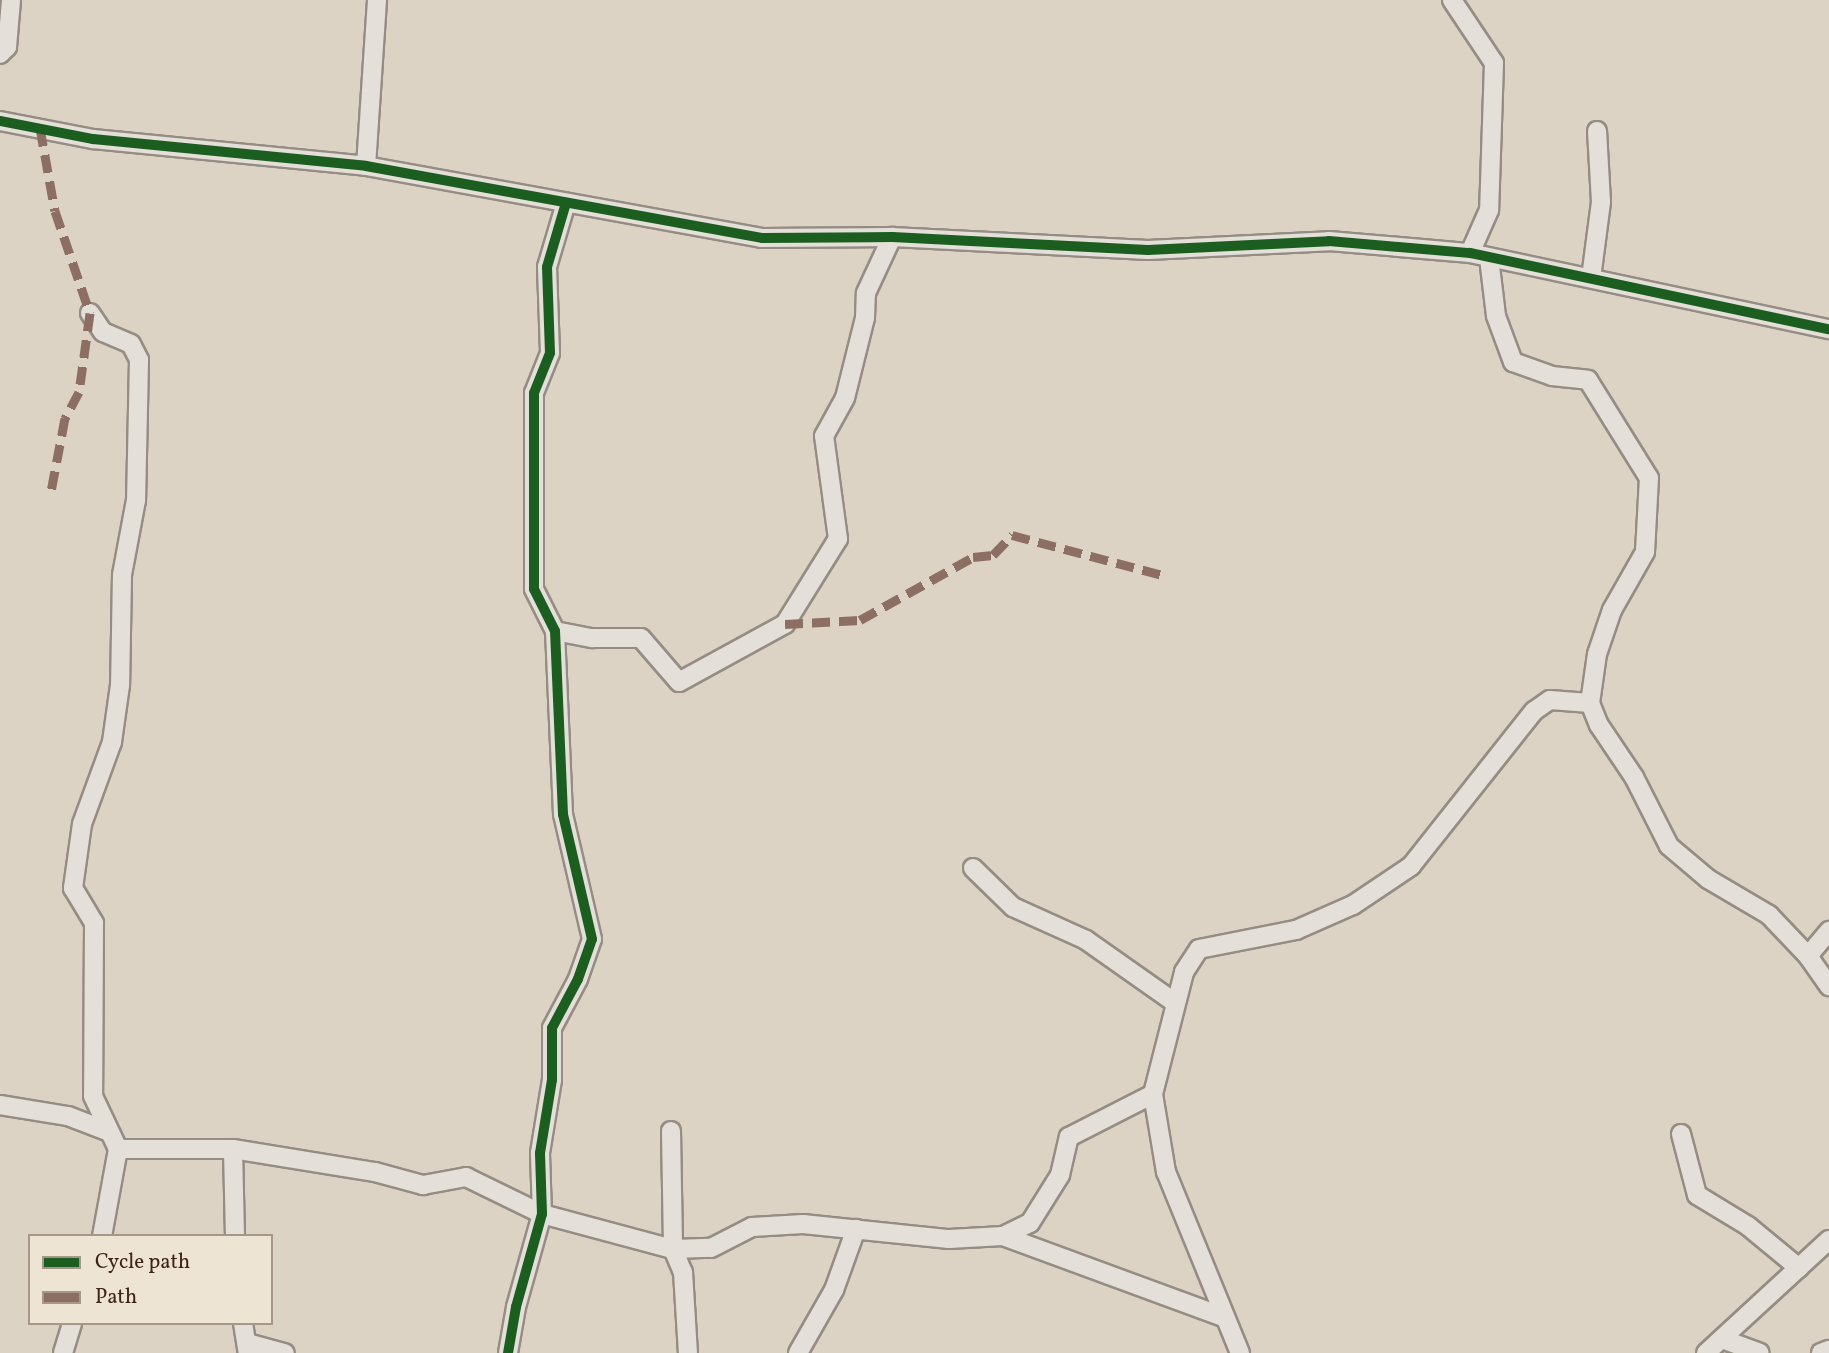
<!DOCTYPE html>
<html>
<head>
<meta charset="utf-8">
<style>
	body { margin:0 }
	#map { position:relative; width:1829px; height:1353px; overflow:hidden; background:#dcd3c5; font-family:Vollkorn,serif }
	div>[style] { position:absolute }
	.roads { filter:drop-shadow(2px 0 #958d83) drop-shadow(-2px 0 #958d83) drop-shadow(0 2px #958d83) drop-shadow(0 -2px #958d83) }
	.minor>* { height:18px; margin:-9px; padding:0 9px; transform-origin:9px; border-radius:9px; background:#e4e0d9 }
	.quiet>* { height:9px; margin-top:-4.5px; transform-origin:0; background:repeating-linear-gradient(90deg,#8d6e63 0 18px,transparent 0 27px) }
	.cycleway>* { height:10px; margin:-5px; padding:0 5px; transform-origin:5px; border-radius:5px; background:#1b5e20 }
	span { translate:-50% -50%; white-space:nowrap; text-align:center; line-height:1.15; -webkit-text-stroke:5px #eee4d3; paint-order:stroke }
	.legend { position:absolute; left:28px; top:1234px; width:245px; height:91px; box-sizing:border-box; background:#eee4d3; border:2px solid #a79788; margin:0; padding:9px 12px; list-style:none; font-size:21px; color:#3d2318 }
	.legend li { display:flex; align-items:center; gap:14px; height:35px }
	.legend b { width:35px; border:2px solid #a79788 }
</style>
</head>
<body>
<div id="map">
	<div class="roads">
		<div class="minor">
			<div style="left:1452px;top:0;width:76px;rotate:56.3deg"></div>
			<div style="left:1494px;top:63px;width:147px;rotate:91.9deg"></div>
			<div style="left:1489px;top:210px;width:47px;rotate:113.8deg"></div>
			<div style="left:0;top:54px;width:10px;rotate:-45deg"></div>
			<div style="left:7px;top:47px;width:47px;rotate:-85.1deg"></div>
			<div style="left:0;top:121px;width:95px;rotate:11deg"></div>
			<div style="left:93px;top:139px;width:274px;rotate:5.6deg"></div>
			<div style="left:366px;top:166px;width:402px;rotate:10.3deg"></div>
			<div style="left:762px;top:238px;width:130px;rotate:-0.4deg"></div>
			<div style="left:892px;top:237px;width:256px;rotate:2.9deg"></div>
			<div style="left:1148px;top:250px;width:181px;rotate:-2.8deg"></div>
			<div style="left:1329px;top:241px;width:142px;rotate:4.9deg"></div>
			<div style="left:1470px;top:253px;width:367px;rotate:12deg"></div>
			<div style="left:366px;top:166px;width:166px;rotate:-86.2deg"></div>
			<div style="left:1489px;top:258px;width:58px;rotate:83.1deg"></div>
			<div style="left:1496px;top:316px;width:49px;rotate:69.7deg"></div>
			<div style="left:1513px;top:362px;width:41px;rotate:19.7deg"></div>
			<div style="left:1552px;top:376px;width:36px;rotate:6deg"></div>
			<div style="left:1588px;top:380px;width:115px;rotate:58.1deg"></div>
			<div style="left:1649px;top:478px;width:74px;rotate:93.1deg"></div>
			<div style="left:1645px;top:552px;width:67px;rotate:119.6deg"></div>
			<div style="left:1612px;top:610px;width:46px;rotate:108.8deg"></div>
			<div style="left:1597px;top:654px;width:49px;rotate:98.1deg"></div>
			<div style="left:1590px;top:703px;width:24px;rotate:68deg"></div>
			<div style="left:1599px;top:725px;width:63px;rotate:56.1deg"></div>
			<div style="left:1634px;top:777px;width:77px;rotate:63.1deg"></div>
			<div style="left:1669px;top:846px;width:51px;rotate:40.2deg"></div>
			<div style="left:1708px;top:879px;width:71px;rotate:30.5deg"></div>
			<div style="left:1769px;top:915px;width:57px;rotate:46.4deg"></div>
			<div style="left:1808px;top:956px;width:37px;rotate:55deg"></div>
			<div style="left:1591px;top:278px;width:77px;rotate:-82.5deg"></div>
			<div style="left:1601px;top:202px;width:71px;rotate:-93.2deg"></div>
			<div style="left:90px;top:313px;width:23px;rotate:56deg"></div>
			<div style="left:103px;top:332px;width:30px;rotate:23deg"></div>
			<div style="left:131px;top:344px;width:18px;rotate:63deg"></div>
			<div style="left:139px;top:360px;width:140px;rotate:91.2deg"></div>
			<div style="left:136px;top:500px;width:76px;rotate:100.6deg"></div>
			<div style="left:122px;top:575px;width:110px;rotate:91deg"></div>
			<div style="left:120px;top:685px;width:58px;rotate:98deg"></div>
			<div style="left:112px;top:742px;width:87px;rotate:110.1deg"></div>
			<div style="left:82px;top:824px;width:65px;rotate:98deg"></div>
			<div style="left:73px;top:888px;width:41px;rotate:59deg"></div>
			<div style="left:94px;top:923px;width:173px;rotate:90.3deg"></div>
			<div style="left:93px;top:1096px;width:59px;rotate:64.7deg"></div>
			<div style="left:118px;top:1149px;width:88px;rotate:100.4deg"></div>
			<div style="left:555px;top:631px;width:38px;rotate:11deg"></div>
			<div style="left:592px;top:638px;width:49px"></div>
			<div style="left:641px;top:638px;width:58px;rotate:49.2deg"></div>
			<div style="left:679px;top:682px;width:121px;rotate:-28.7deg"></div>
			<div style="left:785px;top:624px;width:100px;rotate:-58.1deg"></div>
			<div style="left:838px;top:539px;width:104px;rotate:-97.7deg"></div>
			<div style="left:824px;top:436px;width:43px;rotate:-61.1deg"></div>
			<div style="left:845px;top:398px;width:82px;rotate:-76deg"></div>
			<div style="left:865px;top:318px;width:25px;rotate:-88deg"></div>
			<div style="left:866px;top:293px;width:62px;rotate:-65.1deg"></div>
			<div style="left:973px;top:868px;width:56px;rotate:44.3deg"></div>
			<div style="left:1013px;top:907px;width:80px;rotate:24.3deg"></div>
			<div style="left:1086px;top:940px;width:108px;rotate:35.2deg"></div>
			<div style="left:1808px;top:956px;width:33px;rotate:-50deg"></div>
			<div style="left:0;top:1105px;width:69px;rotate:9.2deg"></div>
			<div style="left:68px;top:1116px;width:42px;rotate:21deg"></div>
			<div style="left:671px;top:1131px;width:118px;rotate:89deg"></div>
			<div style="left:673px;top:1249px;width:25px;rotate:67deg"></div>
			<div style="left:683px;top:1272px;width:81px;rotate:86.5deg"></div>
			<div style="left:1681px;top:1134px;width:63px;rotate:75.3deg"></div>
			<div style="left:1697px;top:1195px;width:60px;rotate:31.3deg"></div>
			<div style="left:1748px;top:1226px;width:66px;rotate:39.5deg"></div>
			<div style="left:118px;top:1149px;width:115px"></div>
			<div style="left:233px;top:1149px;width:144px;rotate:9.2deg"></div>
			<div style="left:375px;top:1172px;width:50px;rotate:15.2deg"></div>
			<div style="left:423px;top:1185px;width:44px;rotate:-10.5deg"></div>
			<div style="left:466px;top:1177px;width:85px;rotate:26deg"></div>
			<div style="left:542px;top:1214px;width:136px;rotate:15deg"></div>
			<div style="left:673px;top:1249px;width:38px;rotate:-2deg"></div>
			<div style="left:711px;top:1248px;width:46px;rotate:-27.1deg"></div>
			<div style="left:752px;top:1227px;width:51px;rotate:-3.4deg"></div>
			<div style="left:803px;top:1224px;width:147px;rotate:5.9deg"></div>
			<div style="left:949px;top:1239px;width:54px;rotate:-3.2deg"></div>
			<div style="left:1003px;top:1236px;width:234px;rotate:20.2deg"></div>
			<div style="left:233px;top:1149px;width:87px;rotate:88.7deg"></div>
			<div style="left:1003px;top:1236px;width:30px;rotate:-26deg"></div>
			<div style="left:1030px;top:1223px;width:57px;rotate:-58deg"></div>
			<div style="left:1060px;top:1175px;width:39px;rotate:-77deg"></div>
			<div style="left:1069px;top:1137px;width:94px;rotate:-27.1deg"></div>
			<div style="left:243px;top:1323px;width:30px;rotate:81deg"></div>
			<div style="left:1722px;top:1339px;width:40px;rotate:20.2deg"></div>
			<div style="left:247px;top:1343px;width:39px;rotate:15deg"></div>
			<div style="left:63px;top:1353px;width:31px;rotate:-73deg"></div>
			<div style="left:508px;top:1353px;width:47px;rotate:-80.1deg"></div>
			<div style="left:516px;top:1307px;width:97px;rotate:-74.4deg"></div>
			<div style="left:542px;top:1214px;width:61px;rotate:-91.9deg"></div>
			<div style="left:540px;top:1153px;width:74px;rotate:-80.7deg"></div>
			<div style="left:552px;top:1080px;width:52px;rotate:-90deg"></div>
			<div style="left:552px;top:1028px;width:55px;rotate:-62deg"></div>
			<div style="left:578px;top:979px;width:42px;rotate:-70.7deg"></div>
			<div style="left:592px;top:939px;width:128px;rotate:-103.1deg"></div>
			<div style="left:563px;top:814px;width:183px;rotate:-92.5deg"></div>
			<div style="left:555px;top:631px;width:47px;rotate:-116.6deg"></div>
			<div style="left:534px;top:589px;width:196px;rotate:-90deg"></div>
			<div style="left:534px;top:393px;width:43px;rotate:-68.2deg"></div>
			<div style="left:550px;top:353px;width:86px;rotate:-92deg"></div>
			<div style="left:547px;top:267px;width:67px;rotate:-73.5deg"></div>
			<div style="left:798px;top:1353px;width:73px;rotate:-60.3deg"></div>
			<div style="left:834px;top:1290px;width:65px;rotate:-70.2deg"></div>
			<div style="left:1240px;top:1353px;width:196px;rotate:-112.2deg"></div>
			<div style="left:1166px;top:1172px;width:79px;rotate:-99.5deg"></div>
			<div style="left:1153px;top:1094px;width:126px;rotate:-75.7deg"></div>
			<div style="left:1184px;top:972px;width:27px;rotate:-57deg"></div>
			<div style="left:1199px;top:949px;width:99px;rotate:-11.1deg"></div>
			<div style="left:1296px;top:930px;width:62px;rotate:-23.7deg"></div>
			<div style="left:1353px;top:905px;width:70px;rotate:-33.9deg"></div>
			<div style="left:1411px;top:866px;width:198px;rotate:-51.6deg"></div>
			<div style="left:1534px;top:711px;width:19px;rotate:-35deg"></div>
			<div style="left:1550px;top:700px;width:40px;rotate:4.3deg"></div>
			<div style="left:1706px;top:1353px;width:167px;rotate:-42.6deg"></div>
			<div style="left:1821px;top:1353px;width:9px;rotate:-21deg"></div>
		</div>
	</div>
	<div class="quiet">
		<div style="left:40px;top:128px;width:84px;rotate:79.8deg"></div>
		<div style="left:55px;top:211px;width:108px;rotate:71.1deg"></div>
		<div style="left:90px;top:313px;width:80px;rotate:97.9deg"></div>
		<div style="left:79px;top:392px;width:30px;rotate:118deg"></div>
		<div style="left:65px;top:418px;width:80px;rotate:100.8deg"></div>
		<div style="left:785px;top:624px;width:75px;rotate:-3.1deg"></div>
		<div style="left:860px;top:620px;width:129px;rotate:-29.1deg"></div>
		<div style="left:973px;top:557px;width:20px;rotate:-6deg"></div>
		<div style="left:993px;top:555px;width:28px;rotate:-46deg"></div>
		<div style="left:1012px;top:535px;width:159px;rotate:14.9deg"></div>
	</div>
	<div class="cycleway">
		<div style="left:0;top:121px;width:95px;rotate:11deg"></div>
		<div style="left:93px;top:139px;width:274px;rotate:5.6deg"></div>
		<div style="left:366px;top:166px;width:402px;rotate:10.3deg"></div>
		<div style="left:762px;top:238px;width:130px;rotate:-0.4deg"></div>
		<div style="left:892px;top:237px;width:256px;rotate:2.9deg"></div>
		<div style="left:1148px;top:250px;width:181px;rotate:-2.8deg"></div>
		<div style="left:1329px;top:241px;width:142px;rotate:4.9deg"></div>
		<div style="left:1470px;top:253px;width:367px;rotate:12deg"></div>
		<div style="left:508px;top:1353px;width:47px;rotate:-80.1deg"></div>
		<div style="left:516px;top:1307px;width:97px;rotate:-74.4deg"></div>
		<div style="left:542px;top:1214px;width:61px;rotate:-91.9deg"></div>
		<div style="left:540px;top:1153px;width:74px;rotate:-80.7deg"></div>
		<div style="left:552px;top:1080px;width:52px;rotate:-90deg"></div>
		<div style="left:552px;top:1028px;width:55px;rotate:-62deg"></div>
		<div style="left:578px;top:979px;width:42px;rotate:-70.7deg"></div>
		<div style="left:592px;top:939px;width:128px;rotate:-103.1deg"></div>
		<div style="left:563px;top:814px;width:183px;rotate:-92.5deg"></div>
		<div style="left:555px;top:631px;width:47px;rotate:-116.6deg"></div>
		<div style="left:534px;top:589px;width:196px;rotate:-90deg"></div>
		<div style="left:534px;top:393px;width:43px;rotate:-68.2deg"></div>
		<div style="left:550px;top:353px;width:86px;rotate:-92deg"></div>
		<div style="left:547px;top:267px;width:67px;rotate:-73.5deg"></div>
	</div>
	<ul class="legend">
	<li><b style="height:9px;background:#1b5e20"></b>Cycle path</li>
	<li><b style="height:9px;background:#8d6e63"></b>Path</li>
	</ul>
</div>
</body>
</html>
